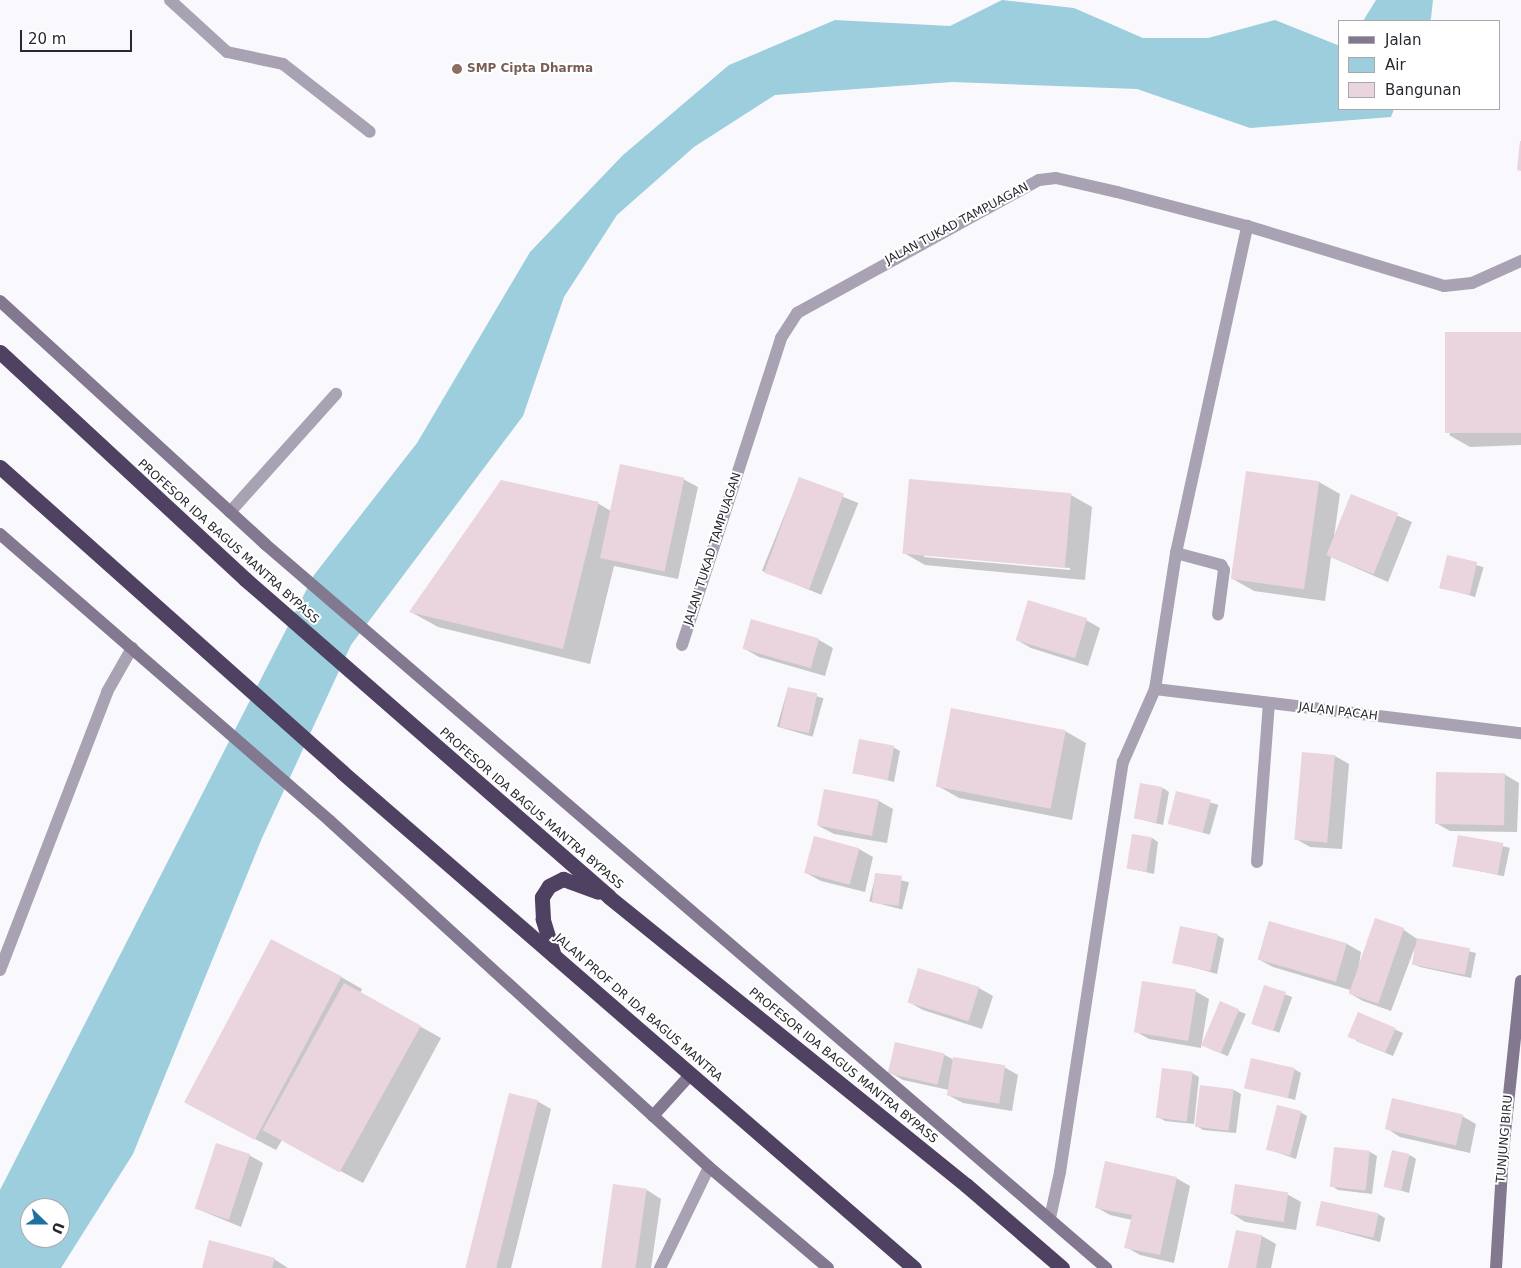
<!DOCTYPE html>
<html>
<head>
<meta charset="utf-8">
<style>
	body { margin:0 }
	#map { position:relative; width:1521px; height:1268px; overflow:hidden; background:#f9f9fd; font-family:"DejaVu Sans",sans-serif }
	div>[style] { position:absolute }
	.water>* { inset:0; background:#9dcede }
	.shadow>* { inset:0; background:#0003; transform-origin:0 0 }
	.building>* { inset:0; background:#ead4de; transform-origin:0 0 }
	.lane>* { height:12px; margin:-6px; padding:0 6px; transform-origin:6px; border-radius:6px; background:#a8a2b2 }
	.street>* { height:12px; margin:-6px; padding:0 6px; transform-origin:6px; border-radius:6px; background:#a8a2b2 }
	.secondary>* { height:12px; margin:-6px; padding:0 6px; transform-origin:6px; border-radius:6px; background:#82788f }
	.highway>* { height:15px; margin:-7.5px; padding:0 7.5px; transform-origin:7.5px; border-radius:7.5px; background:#4f4161 }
	.dots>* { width:14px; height:14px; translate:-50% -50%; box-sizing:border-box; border:2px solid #fff; border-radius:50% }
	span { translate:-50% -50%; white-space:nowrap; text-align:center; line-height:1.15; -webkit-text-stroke:4px #fff; paint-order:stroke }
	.education-label { font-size:12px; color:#785e54; font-weight:700 }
	.left { translate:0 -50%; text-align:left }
	.street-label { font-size:12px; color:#292830 }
	.legend { position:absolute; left:1338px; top:20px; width:162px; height:90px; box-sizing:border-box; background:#fff; border:1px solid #a9a9ac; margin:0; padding:6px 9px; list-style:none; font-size:15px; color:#292830 }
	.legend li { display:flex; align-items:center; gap:10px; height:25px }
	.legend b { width:25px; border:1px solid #a9a9ac }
	.north { position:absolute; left:20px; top:1198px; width:50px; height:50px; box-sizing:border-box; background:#fff; border:1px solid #a9a9ac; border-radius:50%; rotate:112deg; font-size:14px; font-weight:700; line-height:20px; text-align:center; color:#292830 }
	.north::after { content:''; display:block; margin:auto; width:18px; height:22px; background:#1e72a2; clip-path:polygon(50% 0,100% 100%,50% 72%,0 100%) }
	.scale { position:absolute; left:20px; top:30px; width:112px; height:22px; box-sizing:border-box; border:2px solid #292830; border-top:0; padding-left:6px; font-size:15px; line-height:18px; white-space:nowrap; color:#292830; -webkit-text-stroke:4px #fff; paint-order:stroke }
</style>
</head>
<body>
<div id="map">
	<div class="water">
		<div style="clip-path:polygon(evenodd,1002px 0,1074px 8px,1143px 38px,1208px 38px,1275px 20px,1340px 46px,1340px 109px,1394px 109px,1391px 117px,1250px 128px,1137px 89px,952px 82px,775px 95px,694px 147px,617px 215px,564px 297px,523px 416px,351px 645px,262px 838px,133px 1154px,61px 1268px,0 1268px,0 1190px,314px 575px,417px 443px,530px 252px,623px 155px,729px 65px,835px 20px,950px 26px,1002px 0,30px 1208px,60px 1208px,60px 1238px,30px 1238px,30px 1208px)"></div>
		<div style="clip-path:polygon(1376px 0,1433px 0,1431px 18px,1430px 21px,1363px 21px)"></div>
	</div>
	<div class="shadow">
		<div style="clip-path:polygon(1521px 333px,1521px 445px,1470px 447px,1449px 435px)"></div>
		<div style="clip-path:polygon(683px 479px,698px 487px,678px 579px,614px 566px,590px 664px,438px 627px,411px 612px,502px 482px,599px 504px,611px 511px)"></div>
		<div style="left:799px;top:479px;width:64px;height:99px;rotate:22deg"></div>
		<div style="clip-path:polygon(1319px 482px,1340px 494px,1334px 537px,1351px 495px,1412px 522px,1388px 582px,1331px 557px,1325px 601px,1254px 591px,1233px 579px)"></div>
		<div style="clip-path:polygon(evenodd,1071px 495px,1092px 507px,1085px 580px,925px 565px,904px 553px,1071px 495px,924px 555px,1070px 568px,1070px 570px,924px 557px,924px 555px)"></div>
		<div style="left:1448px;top:557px;width:37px;height:31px;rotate:16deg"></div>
		<div style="clip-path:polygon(1086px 620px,1100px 628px,1088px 666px,1031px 648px,1017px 640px)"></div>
		<div style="clip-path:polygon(752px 621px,819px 640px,833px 648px,825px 676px,759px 657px,745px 649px)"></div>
		<div style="left:788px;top:688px;width:37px;height:40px;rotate:16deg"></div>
		<div style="clip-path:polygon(1065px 731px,1086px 743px,1072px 820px,959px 798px,938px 786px)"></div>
		<div style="clip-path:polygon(893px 747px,900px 751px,894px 782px,854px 772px)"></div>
		<div style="clip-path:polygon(1335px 756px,1349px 764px,1342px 849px,1310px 847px,1296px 839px)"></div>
		<div style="clip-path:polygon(1504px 774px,1519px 783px,1517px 832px,1450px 831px,1436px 823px)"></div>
		<div style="clip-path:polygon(1163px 788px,1169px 792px,1163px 825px,1135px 818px)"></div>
		<div style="clip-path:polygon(825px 791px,879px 801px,893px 809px,887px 843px,834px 834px,819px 826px)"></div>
		<div style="left:1177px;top:793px;width:43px;height:31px;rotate:16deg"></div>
		<div style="left:1459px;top:837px;width:52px;height:29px;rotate:12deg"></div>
		<div style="clip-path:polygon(1152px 838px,1158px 842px,1154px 874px,1128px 868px)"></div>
		<div style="clip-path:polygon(859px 849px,873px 857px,865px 892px,821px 881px,806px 873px)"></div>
		<div style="left:876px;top:874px;width:34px;height:28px;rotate:14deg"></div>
		<div style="clip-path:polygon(1376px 919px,1404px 930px,1417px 939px,1476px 953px,1471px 978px,1420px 967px,1413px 964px,1415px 947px,1391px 1011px,1363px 1001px,1349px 993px,1350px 990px,1273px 967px,1258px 959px,1269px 922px,1347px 944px,1361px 952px,1359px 965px)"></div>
		<div style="clip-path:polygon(1217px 935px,1224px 939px,1217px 974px,1174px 962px)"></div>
		<div style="clip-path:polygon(341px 977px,362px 989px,360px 993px,441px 1038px,363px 1183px,282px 1140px,276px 1150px,207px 1114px)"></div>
		<div style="left:1265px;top:987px;width:29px;height:38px;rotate:20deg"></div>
		<div style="clip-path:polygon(979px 988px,993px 996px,982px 1029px,923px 1010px,909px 1002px)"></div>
		<div style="clip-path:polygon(1195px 991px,1209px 999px,1201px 1048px,1149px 1039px,1135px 1031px)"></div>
		<div style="left:1220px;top:1003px;width:28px;height:46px;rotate:23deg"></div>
		<div style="clip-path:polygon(1359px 1014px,1403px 1033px,1393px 1056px,1356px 1041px)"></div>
		<div style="clip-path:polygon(945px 1055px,954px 1060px,1004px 1067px,1018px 1075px,1012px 1111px,963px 1103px,948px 1095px,949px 1090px,903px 1080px,889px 1072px)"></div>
		<div style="clip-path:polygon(1294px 1069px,1301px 1073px,1295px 1100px,1246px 1087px)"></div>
		<div style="clip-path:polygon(1192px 1073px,1199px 1077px,1194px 1124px,1165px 1121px,1158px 1117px)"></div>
		<div style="clip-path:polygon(1234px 1090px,1241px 1094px,1236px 1133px,1203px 1130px,1197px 1126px)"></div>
		<div style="clip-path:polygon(537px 1101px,551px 1109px,511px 1268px,466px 1268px)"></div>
		<div style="clip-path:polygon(1300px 1112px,1307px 1116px,1296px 1159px,1267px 1149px)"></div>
		<div style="clip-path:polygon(1462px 1116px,1476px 1124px,1470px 1153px,1400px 1137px,1386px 1128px)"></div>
		<div style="clip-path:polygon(1335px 1148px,1370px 1152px,1377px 1156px,1372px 1194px,1338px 1190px,1332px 1186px)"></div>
		<div style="clip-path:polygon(249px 1155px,263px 1163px,241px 1227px,195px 1208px)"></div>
		<div style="clip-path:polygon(1410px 1155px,1416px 1159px,1409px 1193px,1386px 1186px)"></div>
		<div style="clip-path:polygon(1176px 1178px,1190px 1186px,1174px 1263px,1140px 1255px,1126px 1247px,1132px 1220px,1110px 1215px,1096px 1207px)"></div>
		<div style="clip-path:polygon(647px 1190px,661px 1199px,651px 1268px,603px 1268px)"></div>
		<div style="clip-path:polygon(1287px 1194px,1301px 1202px,1296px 1230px,1245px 1222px,1231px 1213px)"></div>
		<div style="clip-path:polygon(1378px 1214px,1385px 1218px,1380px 1242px,1317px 1225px)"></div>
		<div style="clip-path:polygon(1237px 1231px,1262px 1236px,1276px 1244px,1271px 1268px,1230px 1268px)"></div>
		<div style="clip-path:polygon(274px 1259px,288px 1268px,203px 1268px)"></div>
	</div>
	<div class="building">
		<div style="clip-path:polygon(1520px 141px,1521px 141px,1521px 171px,1517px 170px)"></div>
		<div style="left:1521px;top:332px;width:101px;height:76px;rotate:90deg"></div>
		<div style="left:620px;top:464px;width:66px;height:96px;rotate:12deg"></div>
		<div style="left:1246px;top:471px;width:74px;height:109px;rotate:8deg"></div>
		<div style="left:799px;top:477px;width:48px;height:102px;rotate:20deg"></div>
		<div style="left:909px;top:479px;width:163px;height:75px;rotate:5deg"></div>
		<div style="clip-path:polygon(501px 480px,599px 502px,563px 649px,409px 612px)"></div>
		<div style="left:1351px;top:494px;width:51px;height:66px;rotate:22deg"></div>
		<div style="left:1447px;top:555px;width:31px;height:34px;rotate:13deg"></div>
		<div style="left:1028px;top:600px;width:62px;height:42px;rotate:17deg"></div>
		<div style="left:751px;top:619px;width:71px;height:31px;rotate:16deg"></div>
		<div style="left:788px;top:687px;width:30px;height:41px;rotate:12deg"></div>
		<div style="left:951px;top:708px;width:117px;height:80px;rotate:11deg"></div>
		<div style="left:859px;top:739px;width:36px;height:35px;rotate:11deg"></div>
		<div style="left:1302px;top:752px;width:33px;height:88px;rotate:5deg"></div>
		<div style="left:1436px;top:772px;width:69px;height:52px;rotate:1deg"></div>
		<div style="left:1140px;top:783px;width:23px;height:36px;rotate:10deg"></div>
		<div style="left:824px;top:789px;width:56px;height:37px;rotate:11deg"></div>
		<div style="left:1176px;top:791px;width:36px;height:34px;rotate:14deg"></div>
		<div style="left:1132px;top:834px;width:20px;height:35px;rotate:9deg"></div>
		<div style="left:1458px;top:835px;width:46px;height:32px;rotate:10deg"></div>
		<div style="left:814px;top:836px;width:47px;height:38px;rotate:15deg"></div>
		<div style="left:875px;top:873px;width:27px;height:30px;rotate:6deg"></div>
		<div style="left:1375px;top:918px;width:31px;height:80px;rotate:19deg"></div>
		<div style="left:1269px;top:921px;width:81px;height:40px;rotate:16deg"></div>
		<div style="left:1180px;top:926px;width:39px;height:38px;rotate:12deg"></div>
		<div style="left:1417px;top:938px;width:54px;height:27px;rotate:11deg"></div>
		<div style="left:271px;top:939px;width:80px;height:185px;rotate:28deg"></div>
		<div style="left:918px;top:968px;width:64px;height:36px;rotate:17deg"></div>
		<div style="left:1142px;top:981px;width:55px;height:52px;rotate:9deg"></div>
		<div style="left:344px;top:983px;width:88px;height:168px;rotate:29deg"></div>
		<div style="left:1264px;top:985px;width:23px;height:41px;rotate:18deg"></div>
		<div style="left:1220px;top:1001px;width:21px;height:48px;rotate:23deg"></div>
		<div style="left:1358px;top:1012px;width:41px;height:27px;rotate:23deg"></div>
		<div style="left:895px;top:1042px;width:51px;height:32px;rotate:13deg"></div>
		<div style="left:953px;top:1057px;width:53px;height:39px;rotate:9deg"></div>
		<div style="left:1251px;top:1058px;width:45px;height:31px;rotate:13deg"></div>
		<div style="left:1162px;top:1068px;width:31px;height:50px;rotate:7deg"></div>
		<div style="left:1200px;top:1085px;width:34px;height:42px;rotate:7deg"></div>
		<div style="left:509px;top:1093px;width:30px;height:180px;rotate:14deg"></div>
		<div style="left:1392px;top:1098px;width:73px;height:32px;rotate:13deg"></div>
		<div style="left:1277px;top:1105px;width:25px;height:46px;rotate:14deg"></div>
		<div style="left:216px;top:1143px;width:36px;height:69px;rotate:18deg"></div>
		<div style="left:1334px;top:1147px;width:36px;height:40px;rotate:6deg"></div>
		<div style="left:1392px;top:1150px;width:18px;height:38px;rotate:13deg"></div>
		<div style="clip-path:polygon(1105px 1161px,1177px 1177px,1160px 1255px,1124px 1248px,1132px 1215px,1095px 1208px)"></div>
		<div style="left:613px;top:1184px;width:34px;height:85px;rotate:8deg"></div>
		<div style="left:1235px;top:1184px;width:54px;height:30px;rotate:9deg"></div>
		<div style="left:1321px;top:1201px;width:59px;height:25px;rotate:12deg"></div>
		<div style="clip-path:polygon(1236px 1230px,1262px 1235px,1256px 1268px,1228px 1268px)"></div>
		<div style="clip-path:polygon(209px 1240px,275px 1258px,272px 1268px,202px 1268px)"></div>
	</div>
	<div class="lane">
		<div style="left:230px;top:512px;width:159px;rotate:-48.1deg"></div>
		<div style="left:1176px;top:553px;width:47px;rotate:14.9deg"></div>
		<div style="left:1221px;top:565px;width:6px;rotate:59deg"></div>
		<div style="left:1224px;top:570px;width:45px;rotate:97.6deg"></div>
		<div style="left:1257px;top:862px;width:158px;rotate:-85.7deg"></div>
		<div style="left:0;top:970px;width:298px;rotate:-68.9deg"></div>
		<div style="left:107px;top:692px;width:51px;rotate:-60.4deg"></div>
	</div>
	<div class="street">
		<div style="left:170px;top:0;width:77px;rotate:42.4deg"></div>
		<div style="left:227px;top:52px;width:57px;rotate:12.1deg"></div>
		<div style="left:283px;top:64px;width:110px;rotate:38deg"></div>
		<div style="left:682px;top:645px;width:323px;rotate:-72.1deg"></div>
		<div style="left:781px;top:338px;width:30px;rotate:-57deg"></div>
		<div style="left:797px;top:313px;width:276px;rotate:-28.8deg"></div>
		<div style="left:1039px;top:180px;width:17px;rotate:-7deg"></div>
		<div style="left:1056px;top:178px;width:63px;rotate:12.9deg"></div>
		<div style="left:1117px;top:192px;width:134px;rotate:14.7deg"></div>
		<div style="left:1247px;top:226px;width:206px;rotate:16.9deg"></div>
		<div style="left:1444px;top:286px;width:28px;rotate:-6deg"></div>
		<div style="left:1472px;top:283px;width:54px;rotate:-24.2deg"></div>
		<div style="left:1155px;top:689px;width:369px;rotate:6.9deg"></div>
		<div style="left:1050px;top:1218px;width:47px;rotate:-77.7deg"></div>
		<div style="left:1060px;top:1172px;width:415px;rotate:-81.3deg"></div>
		<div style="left:1123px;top:762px;width:80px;rotate:-66.3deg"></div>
		<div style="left:1155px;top:689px;width:138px;rotate:-81.2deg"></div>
		<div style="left:1176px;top:553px;width:335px;rotate:-77.7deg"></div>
		<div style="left:660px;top:1268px;width:112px;rotate:-64.1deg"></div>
	</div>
	<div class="secondary">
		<div style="left:0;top:301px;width:360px;rotate:42.5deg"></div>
		<div style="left:265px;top:544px;width:1110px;rotate:40.72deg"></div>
		<div style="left:0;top:534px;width:437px;rotate:41deg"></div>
		<div style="left:330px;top:821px;width:513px;rotate:42.39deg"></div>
		<div style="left:709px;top:1167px;width:156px;rotate:40.3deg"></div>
		<div style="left:653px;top:1116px;width:57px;rotate:-47.9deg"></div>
		<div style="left:1496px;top:1268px;width:116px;rotate:-86.5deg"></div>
		<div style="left:1503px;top:1152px;width:172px;rotate:-84deg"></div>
	</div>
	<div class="highway">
		<div style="left:0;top:352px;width:334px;rotate:42.8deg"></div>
		<div style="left:245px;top:579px;width:483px;rotate:41.1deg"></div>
		<div style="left:609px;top:897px;width:459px;rotate:38.9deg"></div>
		<div style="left:966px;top:1185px;width:127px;rotate:40.8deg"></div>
		<div style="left:0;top:467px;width:458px;rotate:41.7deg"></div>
		<div style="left:342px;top:772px;width:757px;rotate:40.93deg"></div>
		<div style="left:554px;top:956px;width:39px;rotate:-107deg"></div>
		<div style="left:543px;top:919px;width:22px;rotate:-93deg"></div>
		<div style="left:542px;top:897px;width:13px;rotate:-58deg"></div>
		<div style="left:549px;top:886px;width:16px;rotate:-27deg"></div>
		<div style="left:563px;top:879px;width:37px;rotate:20deg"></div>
	</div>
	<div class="dots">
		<div style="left:457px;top:69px;background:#8d6e63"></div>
	</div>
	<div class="education-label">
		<span class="left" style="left:467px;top:69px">SMP Cipta Dharma</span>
	</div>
	<div class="street-label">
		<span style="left:957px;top:224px;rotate:-28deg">JALAN TUKAD TAMPUAGAN</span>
		<span style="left:228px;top:542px;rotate:42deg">PROFESOR IDA BAGUS MANTRA BYPASS</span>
		<span style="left:713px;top:549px;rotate:-72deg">JALAN TUKAD TAMPUAGAN</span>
		<span style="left:1338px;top:712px;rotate:7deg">JALAN PACAH</span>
		<span style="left:531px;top:809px;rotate:41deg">PROFESOR IDA BAGUS MANTRA BYPASS</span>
		<span style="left:638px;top:1008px;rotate:41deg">JALAN PROF DR IDA BAGUS MANTRA</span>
		<span style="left:843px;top:1066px;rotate:39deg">PROFESOR IDA BAGUS MANTRA BYPASS</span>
		<span style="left:1505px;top:1139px;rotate:-85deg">TUNJUNG BIRU</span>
	</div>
	<ul class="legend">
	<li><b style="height:6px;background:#82788f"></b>Jalan</li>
	<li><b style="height:14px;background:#9dcede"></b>Air</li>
	<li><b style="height:14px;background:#ead4de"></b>Bangunan</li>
	</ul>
	<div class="north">U</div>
	<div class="scale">20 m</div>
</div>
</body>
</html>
